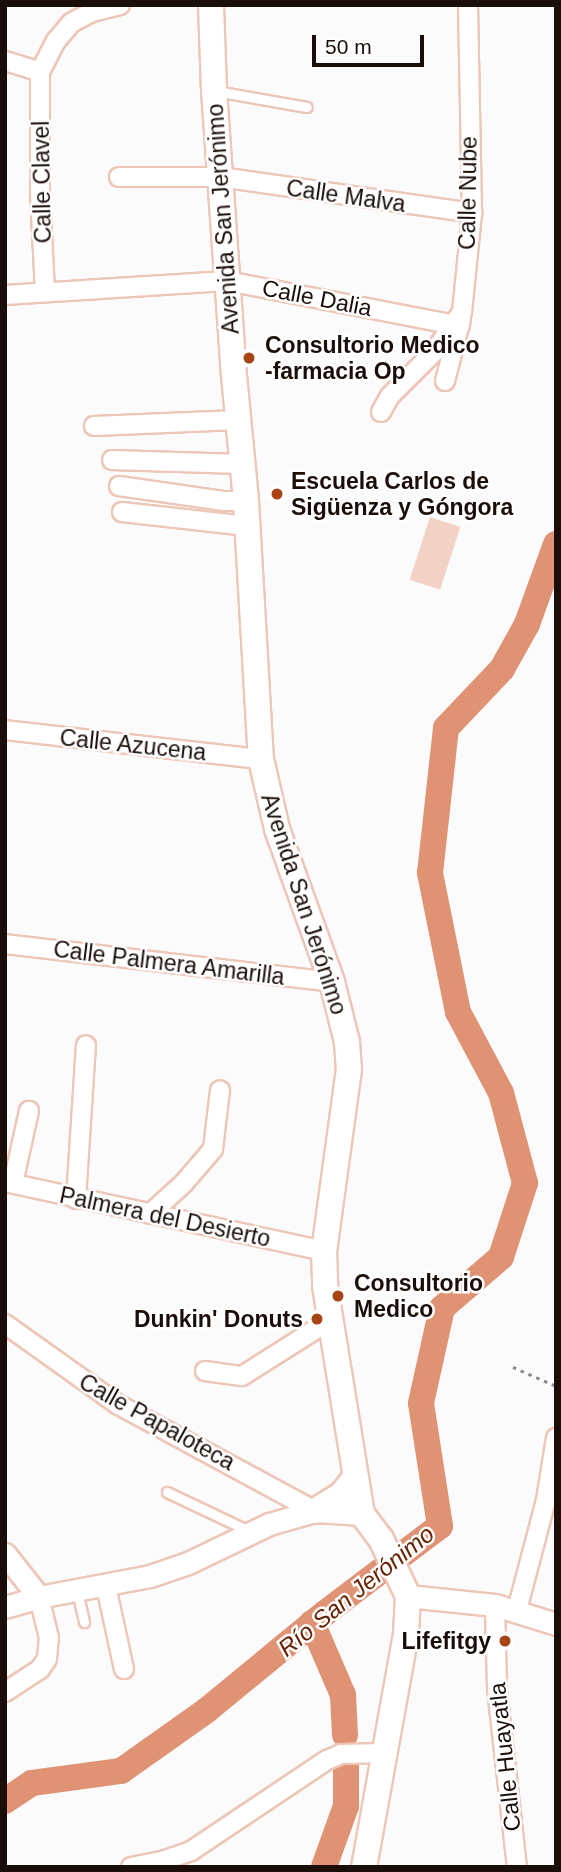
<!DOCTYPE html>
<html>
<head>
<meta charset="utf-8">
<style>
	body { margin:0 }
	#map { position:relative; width:561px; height:1872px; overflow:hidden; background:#fbfbfb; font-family:Arial,sans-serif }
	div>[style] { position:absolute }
	.green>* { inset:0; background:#f3d2c6; transform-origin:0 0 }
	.river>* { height:26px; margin:-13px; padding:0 13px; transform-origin:13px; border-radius:13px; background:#df9274 }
	.path>* { height:2.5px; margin-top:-1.25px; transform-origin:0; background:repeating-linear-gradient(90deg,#918b89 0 3.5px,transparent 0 8.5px) }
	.roads { filter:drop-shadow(2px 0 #edc6b8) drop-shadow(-2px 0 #edc6b8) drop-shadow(0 2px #edc6b8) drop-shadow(0 -2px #edc6b8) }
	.service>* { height:9px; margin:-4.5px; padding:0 4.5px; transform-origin:4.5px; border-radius:4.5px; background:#fff }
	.minor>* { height:18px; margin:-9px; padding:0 9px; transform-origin:9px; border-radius:9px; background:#fff }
	.tertiary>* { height:21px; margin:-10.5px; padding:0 10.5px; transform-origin:10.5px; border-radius:10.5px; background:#fff }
	.secondary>* { height:24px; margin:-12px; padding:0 12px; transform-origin:12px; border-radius:12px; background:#fff }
	.dots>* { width:19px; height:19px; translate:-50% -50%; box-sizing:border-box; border:4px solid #fff; border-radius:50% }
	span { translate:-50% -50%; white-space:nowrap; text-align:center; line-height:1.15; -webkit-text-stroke:5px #fff; paint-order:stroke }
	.street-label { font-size:23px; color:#1b0e09 }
	.poi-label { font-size:23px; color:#1b0e09; font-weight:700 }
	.left { translate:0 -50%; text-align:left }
	.right { translate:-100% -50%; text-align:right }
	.water-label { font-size:24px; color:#672302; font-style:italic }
	.frame { position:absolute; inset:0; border:7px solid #1b0e09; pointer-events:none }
	.scale { position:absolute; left:312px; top:35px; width:112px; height:32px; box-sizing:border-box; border:4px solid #1b0e09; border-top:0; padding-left:9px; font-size:21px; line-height:24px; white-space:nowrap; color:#1b0e09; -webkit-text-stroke:5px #fff; paint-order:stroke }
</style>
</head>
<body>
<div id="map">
	<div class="green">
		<div style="left:430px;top:517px;width:32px;height:66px;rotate:18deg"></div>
	</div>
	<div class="river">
		<div style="left:312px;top:1623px;width:78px;rotate:66.7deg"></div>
		<div style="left:343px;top:1695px;width:40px;rotate:87.1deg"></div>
		<div style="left:5px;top:1801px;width:32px;rotate:-34deg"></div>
		<div style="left:32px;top:1783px;width:90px;rotate:-7.7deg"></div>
		<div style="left:121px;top:1771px;width:105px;rotate:-35.3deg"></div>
		<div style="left:207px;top:1710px;width:153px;rotate:-39.4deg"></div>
		<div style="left:325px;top:1613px;width:144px;rotate:-37.1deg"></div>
		<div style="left:440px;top:1526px;width:124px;rotate:-98.8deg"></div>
		<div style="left:421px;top:1403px;width:97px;rotate:-77.5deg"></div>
		<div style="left:442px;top:1308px;width:78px;rotate:-40.8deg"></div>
		<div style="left:501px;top:1257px;width:78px;rotate:-72deg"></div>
		<div style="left:525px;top:1183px;width:93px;rotate:-104.9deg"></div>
		<div style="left:501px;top:1093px;width:92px;rotate:-118deg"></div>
		<div style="left:458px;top:1012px;width:142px;rotate:-101.4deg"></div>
		<div style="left:430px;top:873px;width:146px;rotate:-83.7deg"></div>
		<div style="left:446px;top:728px;width:81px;rotate:-46.5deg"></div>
		<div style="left:502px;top:669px;width:51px;rotate:-60.9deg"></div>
		<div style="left:527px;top:624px;width:85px;rotate:-70.1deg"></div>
		<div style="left:324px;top:1867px;width:65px;rotate:-70.2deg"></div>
		<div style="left:346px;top:1806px;width:44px;rotate:-90deg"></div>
	</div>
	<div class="path">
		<div style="left:513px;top:1367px;width:47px;rotate:23.8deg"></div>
	</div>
	<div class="roads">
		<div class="service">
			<div style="left:216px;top:91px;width:92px;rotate:10deg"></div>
			<div style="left:167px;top:1492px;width:91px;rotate:25.4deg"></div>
			<div style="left:77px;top:1591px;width:32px;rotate:77deg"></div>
		</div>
		<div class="minor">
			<div style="left:5px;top:61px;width:37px;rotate:17deg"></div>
			<div style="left:119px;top:177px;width:101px"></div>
			<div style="left:220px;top:177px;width:255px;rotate:8.1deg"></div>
			<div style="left:45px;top:292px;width:100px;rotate:-92.9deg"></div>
			<div style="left:40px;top:192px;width:120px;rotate:-90deg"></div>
			<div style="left:40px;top:72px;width:35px;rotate:-63deg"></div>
			<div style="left:56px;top:41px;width:23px;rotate:-50deg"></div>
			<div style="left:71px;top:23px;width:24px;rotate:-28deg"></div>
			<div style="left:92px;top:12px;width:29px;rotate:-14deg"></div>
			<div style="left:5px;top:295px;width:222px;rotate:-3.6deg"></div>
			<div style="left:227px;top:281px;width:237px;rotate:10.9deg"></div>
			<div style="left:445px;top:381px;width:64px;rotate:-75.5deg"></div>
			<div style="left:381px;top:412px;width:18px;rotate:-61deg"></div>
			<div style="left:390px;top:396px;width:62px;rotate:-45deg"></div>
			<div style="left:434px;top:352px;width:49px;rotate:-55deg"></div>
			<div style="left:462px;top:312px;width:100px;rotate:-84.2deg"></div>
			<div style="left:472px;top:213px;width:208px;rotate:-91.1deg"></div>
			<div style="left:94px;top:426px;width:144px;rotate:-2.4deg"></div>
			<div style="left:112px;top:460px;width:130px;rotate:1.8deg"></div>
			<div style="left:119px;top:486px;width:107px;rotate:8.1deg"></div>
			<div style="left:225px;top:501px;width:21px"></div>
			<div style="left:122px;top:512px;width:126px;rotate:6.4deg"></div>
			<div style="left:5px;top:730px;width:258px;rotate:6.5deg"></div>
			<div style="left:5px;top:944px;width:329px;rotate:6.6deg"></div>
			<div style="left:5px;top:1182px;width:326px;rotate:12.2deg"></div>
			<div style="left:13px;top:1183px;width:74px;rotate:-77.5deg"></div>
			<div style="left:76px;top:1199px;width:154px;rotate:-86.3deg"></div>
			<div style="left:150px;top:1214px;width:45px;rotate:-42.3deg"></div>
			<div style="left:183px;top:1184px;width:46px;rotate:-49.4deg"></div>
			<div style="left:213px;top:1149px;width:59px;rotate:-83.2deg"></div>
			<div style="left:5px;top:1324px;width:138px;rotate:35.5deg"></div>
			<div style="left:117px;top:1404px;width:225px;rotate:28.4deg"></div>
			<div style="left:205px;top:1371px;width:37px;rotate:8deg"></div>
			<div style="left:242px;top:1376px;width:103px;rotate:-32.3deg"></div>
			<div style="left:106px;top:1586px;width:85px;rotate:77.8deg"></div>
			<div style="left:495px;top:1605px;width:84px;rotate:88.6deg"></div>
			<div style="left:497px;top:1689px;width:179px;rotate:83.6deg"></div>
			<div style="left:517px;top:1610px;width:114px;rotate:-75.2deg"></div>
			<div style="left:546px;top:1500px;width:63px;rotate:-80.8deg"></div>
			<div style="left:5px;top:1692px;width:42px;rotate:-33.3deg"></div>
			<div style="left:40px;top:1669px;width:12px;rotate:-55deg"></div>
			<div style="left:47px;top:1659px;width:21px;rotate:-85deg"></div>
			<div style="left:49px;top:1638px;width:42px;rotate:-103.7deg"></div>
			<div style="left:131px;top:1867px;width:32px;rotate:-11deg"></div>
			<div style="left:162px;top:1861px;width:31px;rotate:-19deg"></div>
			<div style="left:191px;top:1851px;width:164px;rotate:-33.8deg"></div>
			<div style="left:327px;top:1760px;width:15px;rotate:-23deg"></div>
			<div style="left:341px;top:1754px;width:45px;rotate:-1.3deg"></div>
		</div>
		<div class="tertiary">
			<div style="left:5px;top:1554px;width:55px;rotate:51.7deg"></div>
			<div style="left:408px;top:1596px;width:87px;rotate:5.9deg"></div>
			<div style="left:495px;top:1605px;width:64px;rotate:17.3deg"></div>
			<div style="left:5px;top:1607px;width:35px;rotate:-16deg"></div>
			<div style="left:39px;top:1597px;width:113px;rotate:-10.7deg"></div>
			<div style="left:150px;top:1576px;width:40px;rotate:-18.9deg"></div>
			<div style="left:188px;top:1563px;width:90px;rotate:-25.7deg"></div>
			<div style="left:269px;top:1524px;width:48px;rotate:-15.8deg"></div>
			<div style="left:315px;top:1511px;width:47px;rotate:3.7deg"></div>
		</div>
		<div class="secondary">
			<div style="left:211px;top:5px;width:85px;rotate:88deg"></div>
			<div style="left:214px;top:90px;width:276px;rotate:86deg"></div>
			<div style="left:233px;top:365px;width:137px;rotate:84.5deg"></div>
			<div style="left:246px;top:501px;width:258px;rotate:86.7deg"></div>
			<div style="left:261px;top:759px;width:72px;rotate:77.1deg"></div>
			<div style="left:277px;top:829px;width:163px;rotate:70.2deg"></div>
			<div style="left:332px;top:982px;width:62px;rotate:76deg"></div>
			<div style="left:347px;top:1042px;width:27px;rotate:86deg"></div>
			<div style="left:349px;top:1069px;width:184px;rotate:97.8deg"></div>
			<div style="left:324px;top:1251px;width:35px;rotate:88deg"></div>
			<div style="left:325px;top:1286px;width:231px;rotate:80.8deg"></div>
			<div style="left:362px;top:1514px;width:31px;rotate:53deg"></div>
			<div style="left:381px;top:1539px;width:63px;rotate:64.7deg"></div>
			<div style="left:408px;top:1596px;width:38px;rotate:93deg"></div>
			<div style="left:406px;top:1634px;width:237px;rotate:100.2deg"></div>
			<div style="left:315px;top:1511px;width:31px;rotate:-32deg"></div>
			<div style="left:341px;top:1495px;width:22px;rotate:-51deg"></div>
		</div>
	</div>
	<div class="dots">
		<div style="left:249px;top:358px;background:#a84314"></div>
		<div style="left:277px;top:494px;background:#a84314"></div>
		<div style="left:338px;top:1296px;background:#a84314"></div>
		<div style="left:317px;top:1319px;background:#a84314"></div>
		<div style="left:505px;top:1641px;background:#a84314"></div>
	</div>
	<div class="street-label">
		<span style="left:42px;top:182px;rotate:-91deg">Calle Clavel</span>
		<span style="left:468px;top:193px;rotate:-89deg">Calle Nube</span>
		<span style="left:346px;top:196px;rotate:8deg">Calle Malva</span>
		<span style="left:223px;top:219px;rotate:-94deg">Avenida San Jerónimo</span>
		<span style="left:317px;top:298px;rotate:11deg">Calle Dalia</span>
		<span style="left:133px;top:745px;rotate:6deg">Calle Azucena</span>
		<span style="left:304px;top:904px;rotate:72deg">Avenida San Jerónimo</span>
		<span style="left:169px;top:963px;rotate:7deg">Calle Palmera Amarilla</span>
		<span style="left:165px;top:1217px;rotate:12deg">Palmera del Desierto</span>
		<span style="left:157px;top:1422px;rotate:29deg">Calle Papaloteca</span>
		<span style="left:505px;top:1757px;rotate:-96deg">Calle Huayatla</span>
	</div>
	<div class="poi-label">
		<span class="left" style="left:265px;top:358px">Consultorio Medico<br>-farmacia Op</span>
		<span class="left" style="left:291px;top:494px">Escuela Carlos de<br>Sigüenza y Góngora</span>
		<span class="left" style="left:354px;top:1296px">Consultorio<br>Medico</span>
		<span class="right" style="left:303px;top:1319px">Dunkin' Donuts</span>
		<span class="right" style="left:491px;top:1641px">Lifefitgy</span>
	</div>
	<div class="water-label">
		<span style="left:356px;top:1591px;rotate:-39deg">Río San Jerónimo</span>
	</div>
	<div class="frame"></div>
	<div class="scale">50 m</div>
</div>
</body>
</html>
